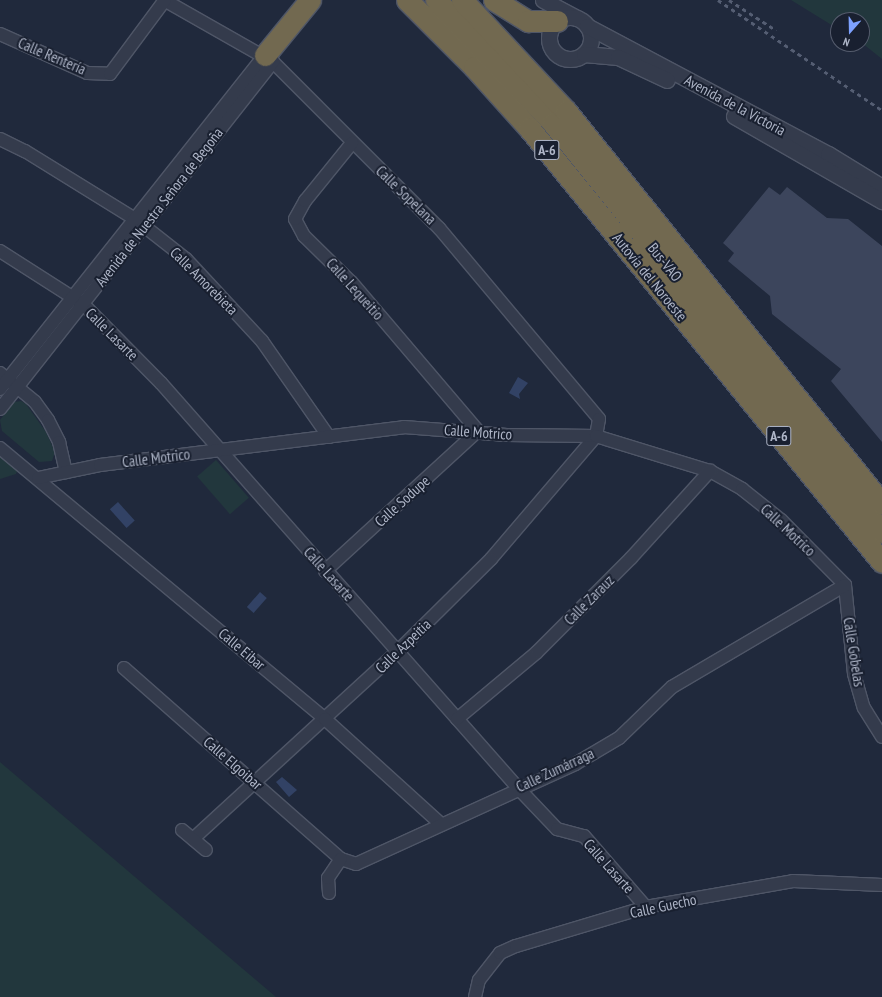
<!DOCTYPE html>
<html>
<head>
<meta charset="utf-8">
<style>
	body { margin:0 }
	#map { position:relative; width:882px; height:997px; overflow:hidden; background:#20293c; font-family:"PT Sans Narrow",sans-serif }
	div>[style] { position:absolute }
	.green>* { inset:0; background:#22373d; transform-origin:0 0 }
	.water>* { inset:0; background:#324265; transform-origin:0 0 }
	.building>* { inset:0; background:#3c455c }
	.roads { filter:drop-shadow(1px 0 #4f5667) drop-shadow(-1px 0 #4f5667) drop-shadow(0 1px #4f5667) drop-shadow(0 -1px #4f5667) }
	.minor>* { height:12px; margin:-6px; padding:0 6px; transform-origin:6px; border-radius:6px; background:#343b4c }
	.tertiary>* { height:15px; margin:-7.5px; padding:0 7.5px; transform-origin:7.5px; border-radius:7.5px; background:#343b4c }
	.tertiary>.ring { margin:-7.5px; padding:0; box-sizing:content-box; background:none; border:15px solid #343b4c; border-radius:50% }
	.motorway>* { height:21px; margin:-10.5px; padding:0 10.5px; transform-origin:10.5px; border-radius:10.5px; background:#726950 }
	.rail>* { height:3px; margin-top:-1.5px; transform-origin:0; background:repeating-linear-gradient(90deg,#555e73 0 4px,transparent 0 8px) }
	span { translate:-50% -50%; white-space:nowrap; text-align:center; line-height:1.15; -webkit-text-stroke:4px #192030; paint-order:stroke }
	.shield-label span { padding:1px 3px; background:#192030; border:1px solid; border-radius:3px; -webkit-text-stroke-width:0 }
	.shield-label { font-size:14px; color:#afb6c8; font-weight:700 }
	.street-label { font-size:15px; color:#afb6c8 }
	.north { position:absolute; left:830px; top:12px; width:40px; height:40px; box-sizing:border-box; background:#192030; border:1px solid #555c6d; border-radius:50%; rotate:200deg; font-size:11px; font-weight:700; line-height:16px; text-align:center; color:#afb6c8 }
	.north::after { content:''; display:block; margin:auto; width:14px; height:18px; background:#7da1ff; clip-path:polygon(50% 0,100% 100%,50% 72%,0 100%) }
</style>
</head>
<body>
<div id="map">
	<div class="green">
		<div style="clip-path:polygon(791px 0,882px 0,882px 59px,862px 43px,862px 20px,838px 20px,838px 29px)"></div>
		<div style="clip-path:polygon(21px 401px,26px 404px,46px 432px,55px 452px,52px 461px,39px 462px,2px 431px,0 420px,14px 402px)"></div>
		<div style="clip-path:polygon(0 457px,17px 471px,16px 474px,0 479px)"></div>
		<div style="left:216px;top:460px;width:50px;height:25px;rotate:49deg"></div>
		<div style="clip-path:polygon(0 762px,276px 997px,0 997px)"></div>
	</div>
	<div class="water">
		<div style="clip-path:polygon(518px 377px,528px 383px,519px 394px,520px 399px,509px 393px)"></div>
		<div style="left:118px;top:502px;width:25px;height:11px;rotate:48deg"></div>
		<div style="left:260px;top:592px;width:9px;height:20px;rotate:41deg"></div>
		<div style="clip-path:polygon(282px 777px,297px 790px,289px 797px,276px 782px)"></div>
	</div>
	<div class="building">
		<div style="clip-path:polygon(769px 187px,780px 195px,787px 187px,827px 218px,848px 219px,882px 246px,882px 442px,831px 381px,841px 369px,772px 314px,770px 296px,728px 261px,734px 253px,723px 243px)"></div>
	</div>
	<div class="roads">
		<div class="minor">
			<div style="left:164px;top:0;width:125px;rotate:29.6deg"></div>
			<div style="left:273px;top:62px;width:235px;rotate:45deg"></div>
			<div style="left:439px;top:228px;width:249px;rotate:50deg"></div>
			<div style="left:599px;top:419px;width:17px;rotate:100deg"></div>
			<div style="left:596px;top:436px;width:162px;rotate:130.5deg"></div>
			<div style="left:491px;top:559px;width:131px;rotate:135.3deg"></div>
			<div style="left:398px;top:651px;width:278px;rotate:137.5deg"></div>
			<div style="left:0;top:34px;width:95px;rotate:24.1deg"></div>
			<div style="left:87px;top:73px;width:23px;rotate:2deg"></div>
			<div style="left:110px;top:74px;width:92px;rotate:-53.4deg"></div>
			<div style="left:0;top:139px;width:28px;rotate:26deg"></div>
			<div style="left:25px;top:151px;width:129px;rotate:31.7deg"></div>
			<div style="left:135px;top:219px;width:65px;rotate:38.1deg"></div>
			<div style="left:186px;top:259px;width:112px;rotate:47.2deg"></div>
			<div style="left:262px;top:341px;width:117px;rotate:55.1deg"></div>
			<div style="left:0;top:251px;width:98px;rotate:32.6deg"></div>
			<div style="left:83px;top:304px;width:111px;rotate:45.4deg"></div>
			<div style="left:161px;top:383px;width:540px;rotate:48.6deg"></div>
			<div style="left:518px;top:788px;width:57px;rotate:46.4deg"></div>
			<div style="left:557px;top:829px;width:28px;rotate:15deg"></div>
			<div style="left:584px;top:836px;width:94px;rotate:48.9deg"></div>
			<div style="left:0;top:373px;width:45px;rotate:39.6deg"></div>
			<div style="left:35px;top:402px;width:22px;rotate:54deg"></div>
			<div style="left:48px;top:420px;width:25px;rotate:63deg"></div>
			<div style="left:59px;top:442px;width:31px;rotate:77deg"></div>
			<div style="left:0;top:389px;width:426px;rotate:-51.6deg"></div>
			<div style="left:0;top:409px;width:442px;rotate:-51.8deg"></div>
			<div style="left:0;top:448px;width:423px;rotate:39.8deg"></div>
			<div style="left:325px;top:719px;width:156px;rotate:42.2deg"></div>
			<div style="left:38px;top:478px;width:63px;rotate:-11.8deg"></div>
			<div style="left:100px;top:465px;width:306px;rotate:-7.1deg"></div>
			<div style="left:404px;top:427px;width:103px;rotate:4.4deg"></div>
			<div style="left:507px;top:435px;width:89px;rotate:0.6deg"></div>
			<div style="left:596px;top:436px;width:119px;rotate:17.1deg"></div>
			<div style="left:710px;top:471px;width:37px;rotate:29deg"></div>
			<div style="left:742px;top:489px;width:50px;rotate:38.5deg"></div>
			<div style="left:781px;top:520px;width:91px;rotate:45.4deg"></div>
			<div style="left:325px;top:571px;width:207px;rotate:-42.5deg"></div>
			<div style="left:478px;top:431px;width:196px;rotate:-130.4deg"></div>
			<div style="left:351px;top:282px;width:66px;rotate:-135.6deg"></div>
			<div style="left:304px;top:236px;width:19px;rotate:-118deg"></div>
			<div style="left:295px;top:219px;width:21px;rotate:-61deg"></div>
			<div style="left:305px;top:201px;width:75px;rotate:-51deg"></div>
			<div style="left:845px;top:585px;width:89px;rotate:84.2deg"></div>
			<div style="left:854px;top:674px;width:35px;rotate:74deg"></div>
			<div style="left:864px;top:708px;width:34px;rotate:58deg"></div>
			<div style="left:124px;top:668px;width:289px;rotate:41.4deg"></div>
			<div style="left:341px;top:859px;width:16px;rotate:18deg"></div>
			<div style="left:356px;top:864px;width:241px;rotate:-24.5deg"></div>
			<div style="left:575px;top:764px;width:51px;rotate:-30.6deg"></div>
			<div style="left:619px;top:738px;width:74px;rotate:-43.9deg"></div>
			<div style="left:672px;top:687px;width:201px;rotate:-30.5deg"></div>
			<div style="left:457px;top:719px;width:104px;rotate:-39.9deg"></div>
			<div style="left:537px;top:652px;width:133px;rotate:-45deg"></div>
			<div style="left:631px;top:558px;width:118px;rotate:-47.8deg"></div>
			<div style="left:182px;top:830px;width:31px;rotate:40deg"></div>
			<div style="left:329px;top:893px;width:15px;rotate:-94deg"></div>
			<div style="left:328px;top:878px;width:23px;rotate:-56deg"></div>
			<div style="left:475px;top:997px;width:17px;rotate:-77deg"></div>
			<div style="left:479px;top:980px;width:34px;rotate:-52deg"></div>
			<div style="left:500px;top:953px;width:17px;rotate:-24deg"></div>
			<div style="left:516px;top:946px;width:136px;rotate:-16.7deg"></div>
			<div style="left:646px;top:907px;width:149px;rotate:-10deg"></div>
			<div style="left:793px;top:881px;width:89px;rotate:2.6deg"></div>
		</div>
		<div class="tertiary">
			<div style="left:543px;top:0;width:38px;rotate:28deg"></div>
			<div class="ring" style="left:549px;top:17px;width:27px;height:27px"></div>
			<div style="left:587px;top:26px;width:273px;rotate:28deg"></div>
			<div style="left:828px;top:154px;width:63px;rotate:31.4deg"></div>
			<div style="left:584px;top:54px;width:34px;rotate:5deg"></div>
			<div style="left:618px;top:57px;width:54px;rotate:25.1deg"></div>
			<div style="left:734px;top:116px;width:171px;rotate:29.9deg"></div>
		</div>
		<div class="motorway">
			<div style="left:407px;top:0;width:95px;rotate:45deg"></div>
			<div style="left:474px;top:67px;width:82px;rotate:48deg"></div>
			<div style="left:529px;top:128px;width:559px;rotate:50.88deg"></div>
			<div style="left:436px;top:0;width:170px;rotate:46.4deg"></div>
			<div style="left:553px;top:123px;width:525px;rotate:51.19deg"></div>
			<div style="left:462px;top:0;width:152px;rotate:46.9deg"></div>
			<div style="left:566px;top:111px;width:504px;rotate:51.2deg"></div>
			<div style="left:494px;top:0;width:40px;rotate:32deg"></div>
			<div style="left:528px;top:21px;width:29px"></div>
			<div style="left:265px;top:55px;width:71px;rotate:-50.7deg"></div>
		</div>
	</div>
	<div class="rail">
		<div style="left:718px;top:0;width:197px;rotate:33.9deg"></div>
		<div style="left:729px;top:0;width:56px;rotate:32.6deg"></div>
	</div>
	<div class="shield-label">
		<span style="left:547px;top:150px">A-6</span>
		<span style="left:779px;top:436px">A-6</span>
	</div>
	<div class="street-label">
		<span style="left:52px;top:56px;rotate:23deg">Calle Rentería</span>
		<span style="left:735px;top:105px;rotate:28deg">Avenida de la Victoria</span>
		<span style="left:406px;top:195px;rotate:44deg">Calle Sopelana</span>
		<span style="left:159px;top:207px;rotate:-52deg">Avenida de Nuestra Señora de Begoña</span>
		<span style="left:665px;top:262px;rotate:51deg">Bus-VAO</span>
		<span style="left:650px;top:277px;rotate:51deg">Autovía del Noroeste</span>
		<span style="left:204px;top:281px;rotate:45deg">Calle Amorebieta</span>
		<span style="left:355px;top:289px;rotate:48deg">Calle Lequeitio</span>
		<span style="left:112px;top:334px;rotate:45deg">Calle Lasarte</span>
		<span style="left:478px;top:432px;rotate:4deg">Calle Motrico</span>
		<span style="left:156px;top:458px;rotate:-7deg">Calle Motrico</span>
		<span style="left:402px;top:501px;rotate:-42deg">Calle Sodupe</span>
		<span style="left:788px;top:530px;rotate:43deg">Calle Motrico</span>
		<span style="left:329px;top:574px;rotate:48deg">Calle Lasarte</span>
		<span style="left:589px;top:600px;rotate:-45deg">Calle Zarauz</span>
		<span style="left:403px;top:646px;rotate:-44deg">Calle Azpeitia</span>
		<span style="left:242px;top:649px;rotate:40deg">Calle Eibar</span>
		<span style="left:854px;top:652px;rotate:81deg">Calle Gobelas</span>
		<span style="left:233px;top:763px;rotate:41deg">Calle Elgoibar</span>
		<span style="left:555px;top:770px;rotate:-25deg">Calle Zumárraga</span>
		<span style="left:609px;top:866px;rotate:48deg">Calle Lasarte</span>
		<span style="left:663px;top:906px;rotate:-12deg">Calle Guecho</span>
	</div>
	<div class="north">N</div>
</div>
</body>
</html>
